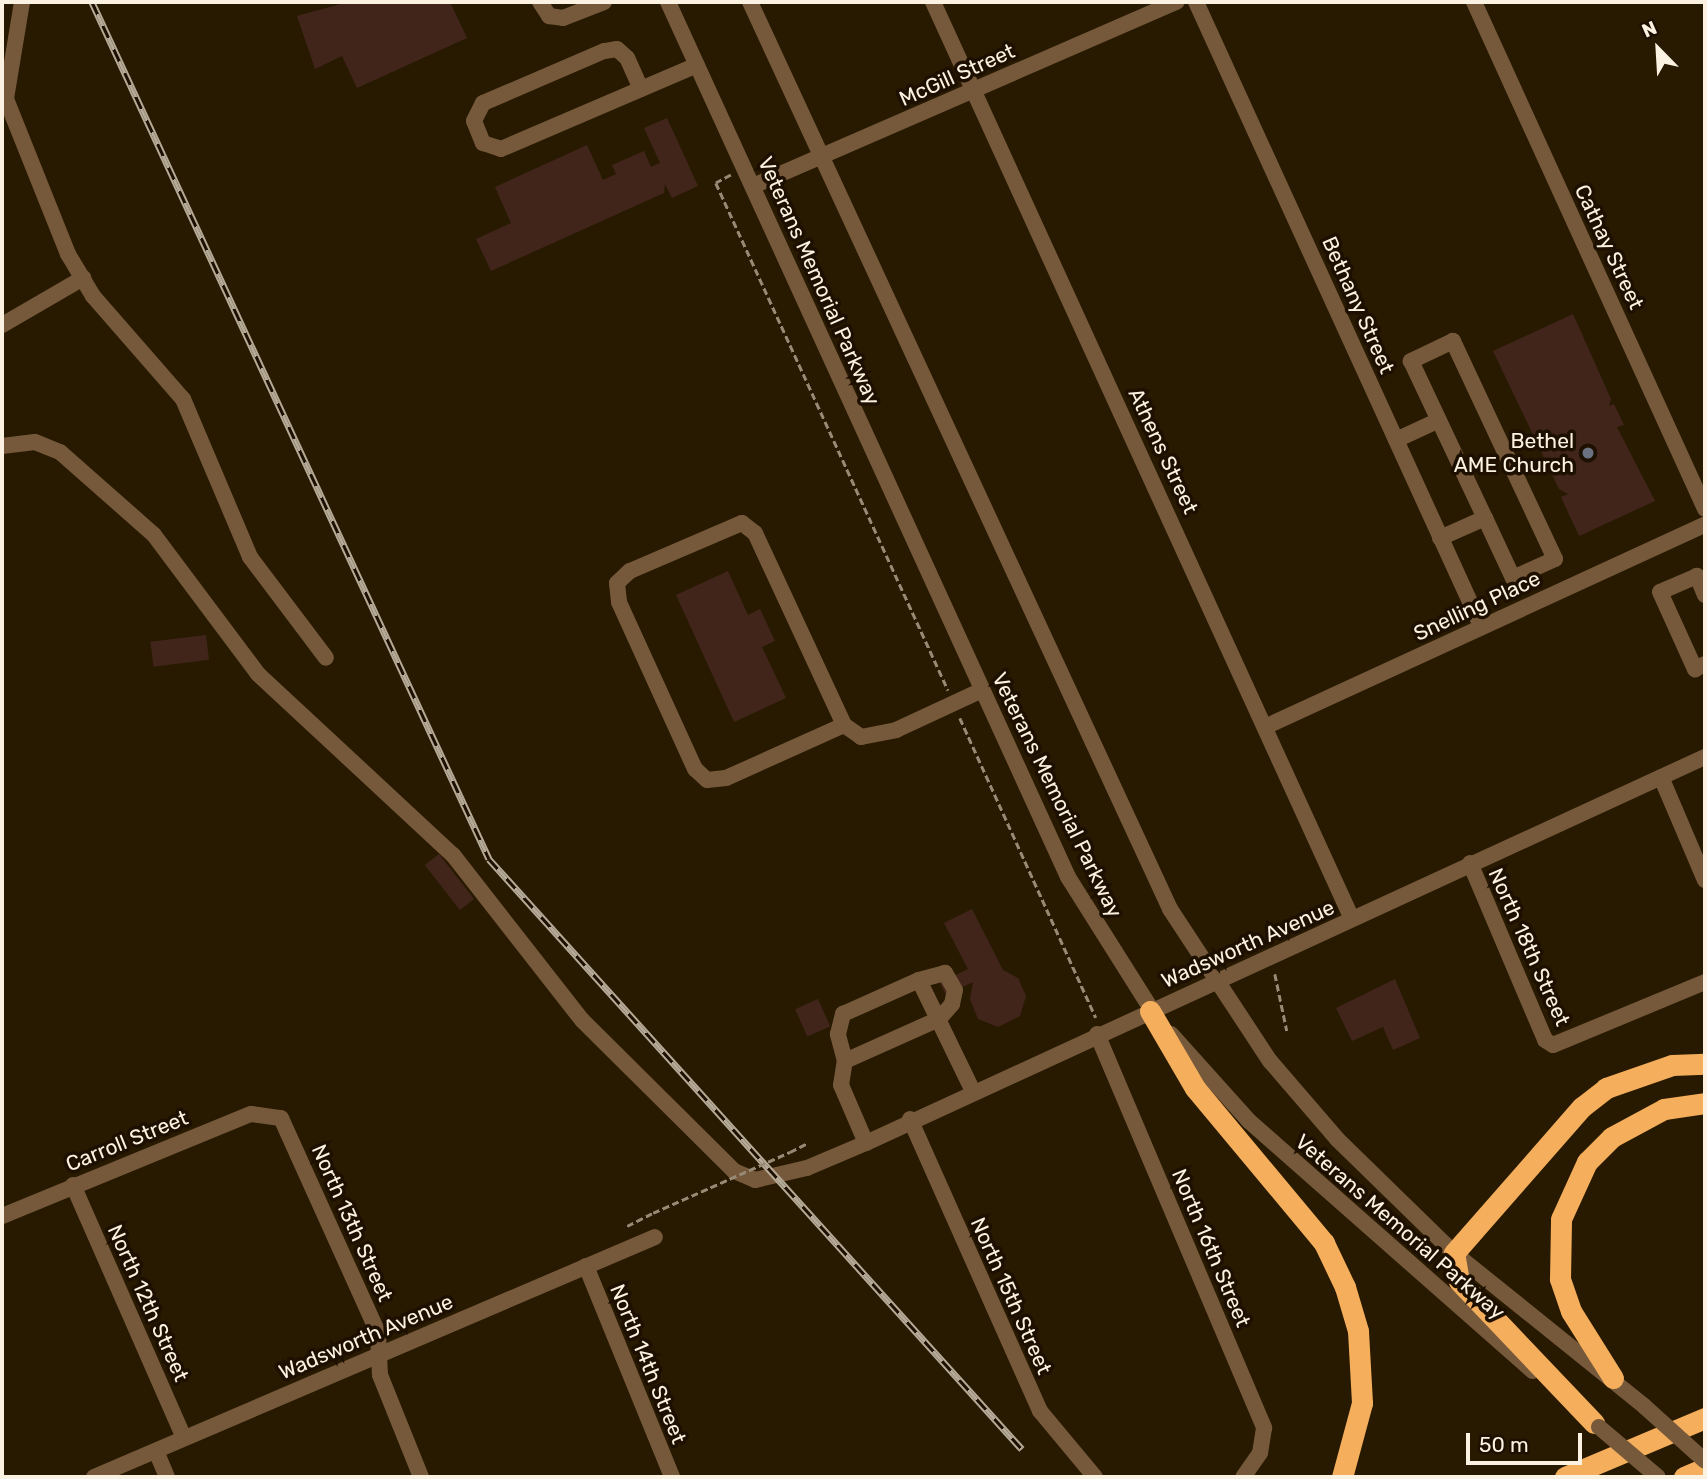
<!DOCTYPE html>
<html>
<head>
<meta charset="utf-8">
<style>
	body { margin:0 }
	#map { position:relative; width:1707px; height:1479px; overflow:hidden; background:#281a01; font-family:Rubik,sans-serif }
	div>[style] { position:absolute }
	.building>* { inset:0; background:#41251b; transform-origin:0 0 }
	.path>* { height:2.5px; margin-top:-1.25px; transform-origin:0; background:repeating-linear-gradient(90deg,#978b77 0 7px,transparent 0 10.5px) }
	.minor>* { height:16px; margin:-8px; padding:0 8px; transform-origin:8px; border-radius:8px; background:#76593b }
	.highway>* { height:21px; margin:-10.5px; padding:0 10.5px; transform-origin:10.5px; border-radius:10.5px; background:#f5ae5b }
	.rail>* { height:7px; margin-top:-3.5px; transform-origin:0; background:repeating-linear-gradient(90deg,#1e1000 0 13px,#b5aa97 0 26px); box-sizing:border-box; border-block:2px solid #b5aa97 }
	.path-bridge>* { height:2.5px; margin-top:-1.25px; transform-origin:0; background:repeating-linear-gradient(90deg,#978b77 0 7px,transparent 0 10.5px) }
	.minor-bridge>* { height:16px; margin:-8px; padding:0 8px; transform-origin:8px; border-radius:8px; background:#76593b }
	.dots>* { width:19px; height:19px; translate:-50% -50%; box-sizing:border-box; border:4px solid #1e1000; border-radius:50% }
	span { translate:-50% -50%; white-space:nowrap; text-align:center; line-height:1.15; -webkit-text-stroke:7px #1e1000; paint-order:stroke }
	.street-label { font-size:21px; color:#fcf2e2 }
	.poi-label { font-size:21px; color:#fcf2e2 }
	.right { translate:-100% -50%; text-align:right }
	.frame { position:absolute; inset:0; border:4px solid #fcf2e2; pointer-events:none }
	.north { position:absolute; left:1623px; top:14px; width:70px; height:70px; -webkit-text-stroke:5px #1e1000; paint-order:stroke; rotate:336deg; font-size:19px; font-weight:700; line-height:28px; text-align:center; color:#fcf2e2 }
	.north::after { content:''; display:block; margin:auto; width:24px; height:32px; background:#fcf2e2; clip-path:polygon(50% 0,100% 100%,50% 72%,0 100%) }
	.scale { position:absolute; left:1466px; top:1433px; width:116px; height:32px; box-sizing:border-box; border:4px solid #fcf2e2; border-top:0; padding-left:9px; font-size:21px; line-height:24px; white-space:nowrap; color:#fcf2e2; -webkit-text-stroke:5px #1e1000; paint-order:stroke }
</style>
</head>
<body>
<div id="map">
	<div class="building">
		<div style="clip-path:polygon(348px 2px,450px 2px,467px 38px,357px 88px,342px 56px,315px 69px,297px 16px)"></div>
		<div style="clip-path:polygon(667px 118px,698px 186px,672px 198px,665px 184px,664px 193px,491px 271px,476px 239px,511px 223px,495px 187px,587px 145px,603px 180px,616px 174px,612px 165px,644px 151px,651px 167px,660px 163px,644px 128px)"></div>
		<div style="clip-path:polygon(1573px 314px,1611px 399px,1609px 406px,1614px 404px,1624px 425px,1617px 427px,1655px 501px,1579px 536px,1561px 497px,1568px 494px,1559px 489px,1493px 351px)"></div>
		<div style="clip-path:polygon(728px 571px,748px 615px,760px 609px,775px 641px,762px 647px,786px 698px,734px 722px,676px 595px)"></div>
		<div style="left:206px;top:635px;width:25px;height:56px;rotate:83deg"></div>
		<div style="left:439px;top:854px;width:57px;height:18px;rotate:52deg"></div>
		<div style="clip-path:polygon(972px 909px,1003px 970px,1018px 978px,1026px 996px,1020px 1016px,998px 1027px,978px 1019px,970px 999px,973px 982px,946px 995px,940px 983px,968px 969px,944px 923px)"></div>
		<div style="clip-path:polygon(1395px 979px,1420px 1038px,1393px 1050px,1383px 1027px,1352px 1041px,1336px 1008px)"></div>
		<div style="left:818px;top:999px;width:30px;height:25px;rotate:66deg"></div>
	</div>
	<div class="path">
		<div style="left:731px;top:175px;width:17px;rotate:152deg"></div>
		<div style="left:716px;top:183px;width:558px;rotate:65.41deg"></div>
		<div style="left:960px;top:718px;width:329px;rotate:65.6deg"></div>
		<div style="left:1275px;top:974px;width:58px;rotate:78.1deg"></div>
		<div style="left:790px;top:1152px;width:20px;rotate:-27deg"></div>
		<div style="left:627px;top:1226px;width:29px;rotate:-27deg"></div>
	</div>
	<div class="minor">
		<div style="left:22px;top:2px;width:98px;rotate:99.4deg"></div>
		<div style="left:6px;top:99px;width:167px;rotate:68.2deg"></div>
		<div style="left:68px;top:254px;width:49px;rotate:59.2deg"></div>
		<div style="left:93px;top:296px;width:137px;rotate:48.9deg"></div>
		<div style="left:183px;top:399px;width:172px;rotate:67deg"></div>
		<div style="left:250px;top:557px;width:126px;rotate:53deg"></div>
		<div style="left:540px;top:2px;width:17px;rotate:57deg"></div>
		<div style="left:549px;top:16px;width:14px;rotate:8deg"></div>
		<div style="left:563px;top:18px;width:44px;rotate:-21.3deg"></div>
		<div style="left:668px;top:2px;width:962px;rotate:65.43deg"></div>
		<div style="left:1068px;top:877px;width:165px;rotate:57.8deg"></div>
		<div style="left:750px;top:2px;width:1000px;rotate:65.15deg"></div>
		<div style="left:1170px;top:909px;width:182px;rotate:56.7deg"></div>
		<div style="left:1270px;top:1061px;width:103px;rotate:49.3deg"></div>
		<div style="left:1337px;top:1139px;width:163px;rotate:44.3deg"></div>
		<div style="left:1454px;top:1253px;width:244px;rotate:38.8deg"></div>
		<div style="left:933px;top:2px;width:1008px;rotate:65.44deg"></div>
		<div style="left:1196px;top:2px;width:686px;rotate:65.45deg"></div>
		<div style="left:1474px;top:2px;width:557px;rotate:65.5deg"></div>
		<div style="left:641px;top:89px;width:34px;rotate:-114deg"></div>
		<div style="left:627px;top:58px;width:13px;rotate:-138deg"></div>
		<div style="left:617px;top:49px;width:13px;rotate:171deg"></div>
		<div style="left:604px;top:51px;width:132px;rotate:156.7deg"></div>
		<div style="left:483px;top:103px;width:20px;rotate:117deg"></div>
		<div style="left:474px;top:121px;width:24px;rotate:68deg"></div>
		<div style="left:483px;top:143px;width:19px;rotate:18deg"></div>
		<div style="left:501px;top:149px;width:213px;rotate:-23.2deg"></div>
		<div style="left:753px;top:186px;width:462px;rotate:-23.5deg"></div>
		<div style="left:2px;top:325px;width:94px;rotate:-30.1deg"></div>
		<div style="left:1396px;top:440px;width:47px;rotate:-24.9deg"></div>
		<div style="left:2px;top:446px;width:33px;rotate:-7deg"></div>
		<div style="left:35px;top:442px;width:27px;rotate:22deg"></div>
		<div style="left:60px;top:452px;width:125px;rotate:41.4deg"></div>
		<div style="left:154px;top:535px;width:174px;rotate:53.2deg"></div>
		<div style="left:258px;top:674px;width:266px;rotate:42.9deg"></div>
		<div style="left:453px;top:855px;width:209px;rotate:52deg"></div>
		<div style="left:582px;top:1020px;width:214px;rotate:44.8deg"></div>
		<div style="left:734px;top:1171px;width:23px;rotate:23deg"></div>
		<div style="left:755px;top:1180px;width:53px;rotate:-13deg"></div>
		<div style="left:807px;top:1168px;width:64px;rotate:-23deg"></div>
		<div style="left:866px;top:1143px;width:924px;rotate:-24.71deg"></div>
		<div style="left:1440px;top:538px;width:49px;rotate:-24deg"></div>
		<div style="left:1485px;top:518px;width:66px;rotate:65deg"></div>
		<div style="left:1513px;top:578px;width:46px;rotate:-24.3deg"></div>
		<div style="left:1555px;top:559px;width:241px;rotate:-115.1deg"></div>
		<div style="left:1453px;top:341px;width:47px;rotate:154.5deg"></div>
		<div style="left:1411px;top:361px;width:174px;rotate:64.8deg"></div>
		<div style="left:1705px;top:595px;width:21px;rotate:-113deg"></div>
		<div style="left:1697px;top:576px;width:40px;rotate:156.6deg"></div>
		<div style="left:1660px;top:592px;width:85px;rotate:65.6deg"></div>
		<div style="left:1695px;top:669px;width:11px;rotate:-27deg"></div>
		<div style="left:844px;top:725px;width:129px;rotate:155.8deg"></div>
		<div style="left:726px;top:778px;width:19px;rotate:174deg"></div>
		<div style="left:707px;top:780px;width:16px;rotate:-137deg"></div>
		<div style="left:695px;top:769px;width:183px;rotate:-114.5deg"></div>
		<div style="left:619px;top:602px;width:19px;rotate:-96deg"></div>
		<div style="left:617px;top:583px;width:18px;rotate:-43deg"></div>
		<div style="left:630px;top:571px;width:122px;rotate:-23.2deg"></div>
		<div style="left:742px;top:523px;width:16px;rotate:38deg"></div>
		<div style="left:755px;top:533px;width:212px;rotate:65.1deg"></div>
		<div style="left:844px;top:725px;width:21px;rotate:35deg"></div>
		<div style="left:861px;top:737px;width:36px;rotate:-11deg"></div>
		<div style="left:896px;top:730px;width:95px;rotate:-24.9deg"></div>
		<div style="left:1267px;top:726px;width:482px;rotate:-24.7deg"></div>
		<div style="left:1661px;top:777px;width:112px;rotate:66.9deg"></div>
		<div style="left:1470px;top:863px;width:192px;rotate:67deg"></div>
		<div style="left:1545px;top:1040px;width:9px;rotate:32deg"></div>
		<div style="left:1553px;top:1045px;width:165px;rotate:-22.5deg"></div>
		<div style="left:1097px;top:1034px;width:428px;rotate:67deg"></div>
		<div style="left:1264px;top:1428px;width:25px;rotate:99deg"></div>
		<div style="left:1260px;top:1453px;width:29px;rotate:125deg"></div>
		<div style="left:1171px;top:1034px;width:117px;rotate:48.1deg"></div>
		<div style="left:1249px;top:1121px;width:378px;rotate:41.4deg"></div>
		<div style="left:845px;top:1061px;width:28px;rotate:-105deg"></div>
		<div style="left:838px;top:1034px;width:21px;rotate:-76deg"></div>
		<div style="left:843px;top:1014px;width:83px;rotate:-24.1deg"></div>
		<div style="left:919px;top:980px;width:123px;rotate:64.1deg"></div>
		<div style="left:910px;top:1119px;width:320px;rotate:66deg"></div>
		<div style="left:1040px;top:1411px;width:86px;rotate:50.2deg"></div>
		<div style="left:866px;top:1143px;width:63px;rotate:-113.3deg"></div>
		<div style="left:841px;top:1085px;width:24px;rotate:-81deg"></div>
		<div style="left:845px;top:1061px;width:103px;rotate:-24.1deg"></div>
		<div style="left:939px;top:1019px;width:20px;rotate:-49deg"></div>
		<div style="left:952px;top:1004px;width:14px;rotate:-78deg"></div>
		<div style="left:955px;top:990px;width:20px;rotate:-120deg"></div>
		<div style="left:945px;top:973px;width:27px;rotate:165deg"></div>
		<div style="left:73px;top:1185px;width:276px;rotate:66.3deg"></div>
		<div style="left:2px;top:1216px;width:269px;rotate:-22.3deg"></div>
		<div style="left:251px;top:1114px;width:30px;rotate:8deg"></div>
		<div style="left:281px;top:1118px;width:236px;rotate:65.7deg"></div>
		<div style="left:378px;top:1333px;width:42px;rotate:87.3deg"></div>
		<div style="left:380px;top:1375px;width:110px;rotate:68.1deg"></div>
		<div style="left:586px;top:1266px;width:228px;rotate:67.8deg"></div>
		<div style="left:156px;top:1451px;width:28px;rotate:67deg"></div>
		<div style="left:94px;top:1477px;width:610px;rotate:-23.16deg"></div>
	</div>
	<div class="highway">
		<div style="left:1150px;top:1011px;width:89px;rotate:59.7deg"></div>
		<div style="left:1195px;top:1088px;width:202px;rotate:50.2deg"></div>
		<div style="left:1324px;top:1243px;width:49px;rotate:64.5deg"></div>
		<div style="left:1345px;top:1287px;width:46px;rotate:73.5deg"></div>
		<div style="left:1358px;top:1331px;width:72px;rotate:86.8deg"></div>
		<div style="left:1362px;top:1403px;width:77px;rotate:105.1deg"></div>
		<div style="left:1613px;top:1378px;width:79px;rotate:-122.1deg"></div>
		<div style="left:1571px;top:1311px;width:34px;rotate:-109deg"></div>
		<div style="left:1560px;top:1279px;width:60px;rotate:-89deg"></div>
		<div style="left:1561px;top:1219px;width:63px;rotate:-65.5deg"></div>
		<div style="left:1587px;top:1162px;width:35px;rotate:-45deg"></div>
		<div style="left:1612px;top:1137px;width:59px;rotate:-28.3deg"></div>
		<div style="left:1664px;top:1109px;width:41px;rotate:-8.3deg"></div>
		<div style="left:1594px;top:1423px;width:196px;rotate:-133.6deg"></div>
		<div style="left:1459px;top:1281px;width:28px;rotate:-100deg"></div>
		<div style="left:1454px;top:1253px;width:194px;rotate:-48.8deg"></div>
		<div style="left:1582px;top:1107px;width:31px;rotate:-38deg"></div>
		<div style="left:1606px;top:1088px;width:70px;rotate:-19.2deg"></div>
		<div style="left:1672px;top:1065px;width:33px;rotate:-2deg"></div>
		<div style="left:1565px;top:1477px;width:152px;rotate:-22.9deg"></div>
		<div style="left:1684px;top:1477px;width:23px;rotate:-23deg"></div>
	</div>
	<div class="rail">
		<div style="left:92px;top:2px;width:944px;rotate:65.14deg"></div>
		<div style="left:489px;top:859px;width:795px;rotate:47.91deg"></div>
	</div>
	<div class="path-bridge">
		<div style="left:653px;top:1213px;width:150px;rotate:-24deg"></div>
	</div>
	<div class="minor-bridge">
		<div style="left:1644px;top:1406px;width:82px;rotate:42deg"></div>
		<div style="left:1599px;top:1427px;width:77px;rotate:40.3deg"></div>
	</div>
	<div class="dots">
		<div style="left:1588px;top:453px;background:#6b7280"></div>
	</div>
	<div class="street-label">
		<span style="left:957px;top:75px;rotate:-24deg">McGill Street</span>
		<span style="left:1609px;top:247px;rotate:65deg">Cathay Street</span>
		<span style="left:819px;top:281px;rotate:66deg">Veterans Memorial Parkway</span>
		<span style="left:1358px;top:305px;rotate:66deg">Bethany Street</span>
		<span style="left:1163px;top:451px;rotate:65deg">Athens Street</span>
		<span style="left:1477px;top:606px;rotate:-25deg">Snelling Place</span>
		<span style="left:1057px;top:795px;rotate:64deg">Veterans Memorial Parkway</span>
		<span style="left:1248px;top:944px;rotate:-24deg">Wadsworth Avenue</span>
		<span style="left:1529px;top:947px;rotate:66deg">North 18th Street</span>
		<span style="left:127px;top:1141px;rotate:-22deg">Carroll Street</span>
		<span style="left:352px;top:1223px;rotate:66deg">North 13th Street</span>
		<span style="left:1400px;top:1227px;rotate:41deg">Veterans Memorial Parkway</span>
		<span style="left:1211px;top:1248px;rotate:67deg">North 16th Street</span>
		<span style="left:1011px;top:1296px;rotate:66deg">North 15th Street</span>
		<span style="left:148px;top:1303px;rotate:66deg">North 12th Street</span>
		<span style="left:366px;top:1337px;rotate:-23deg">Wadsworth Avenue</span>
		<span style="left:648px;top:1364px;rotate:68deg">North 14th Street</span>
	</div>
	<div class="poi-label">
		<span class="right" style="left:1574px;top:453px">Bethel<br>AME Church</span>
	</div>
	<div class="frame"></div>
	<div class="north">N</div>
	<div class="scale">50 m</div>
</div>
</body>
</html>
